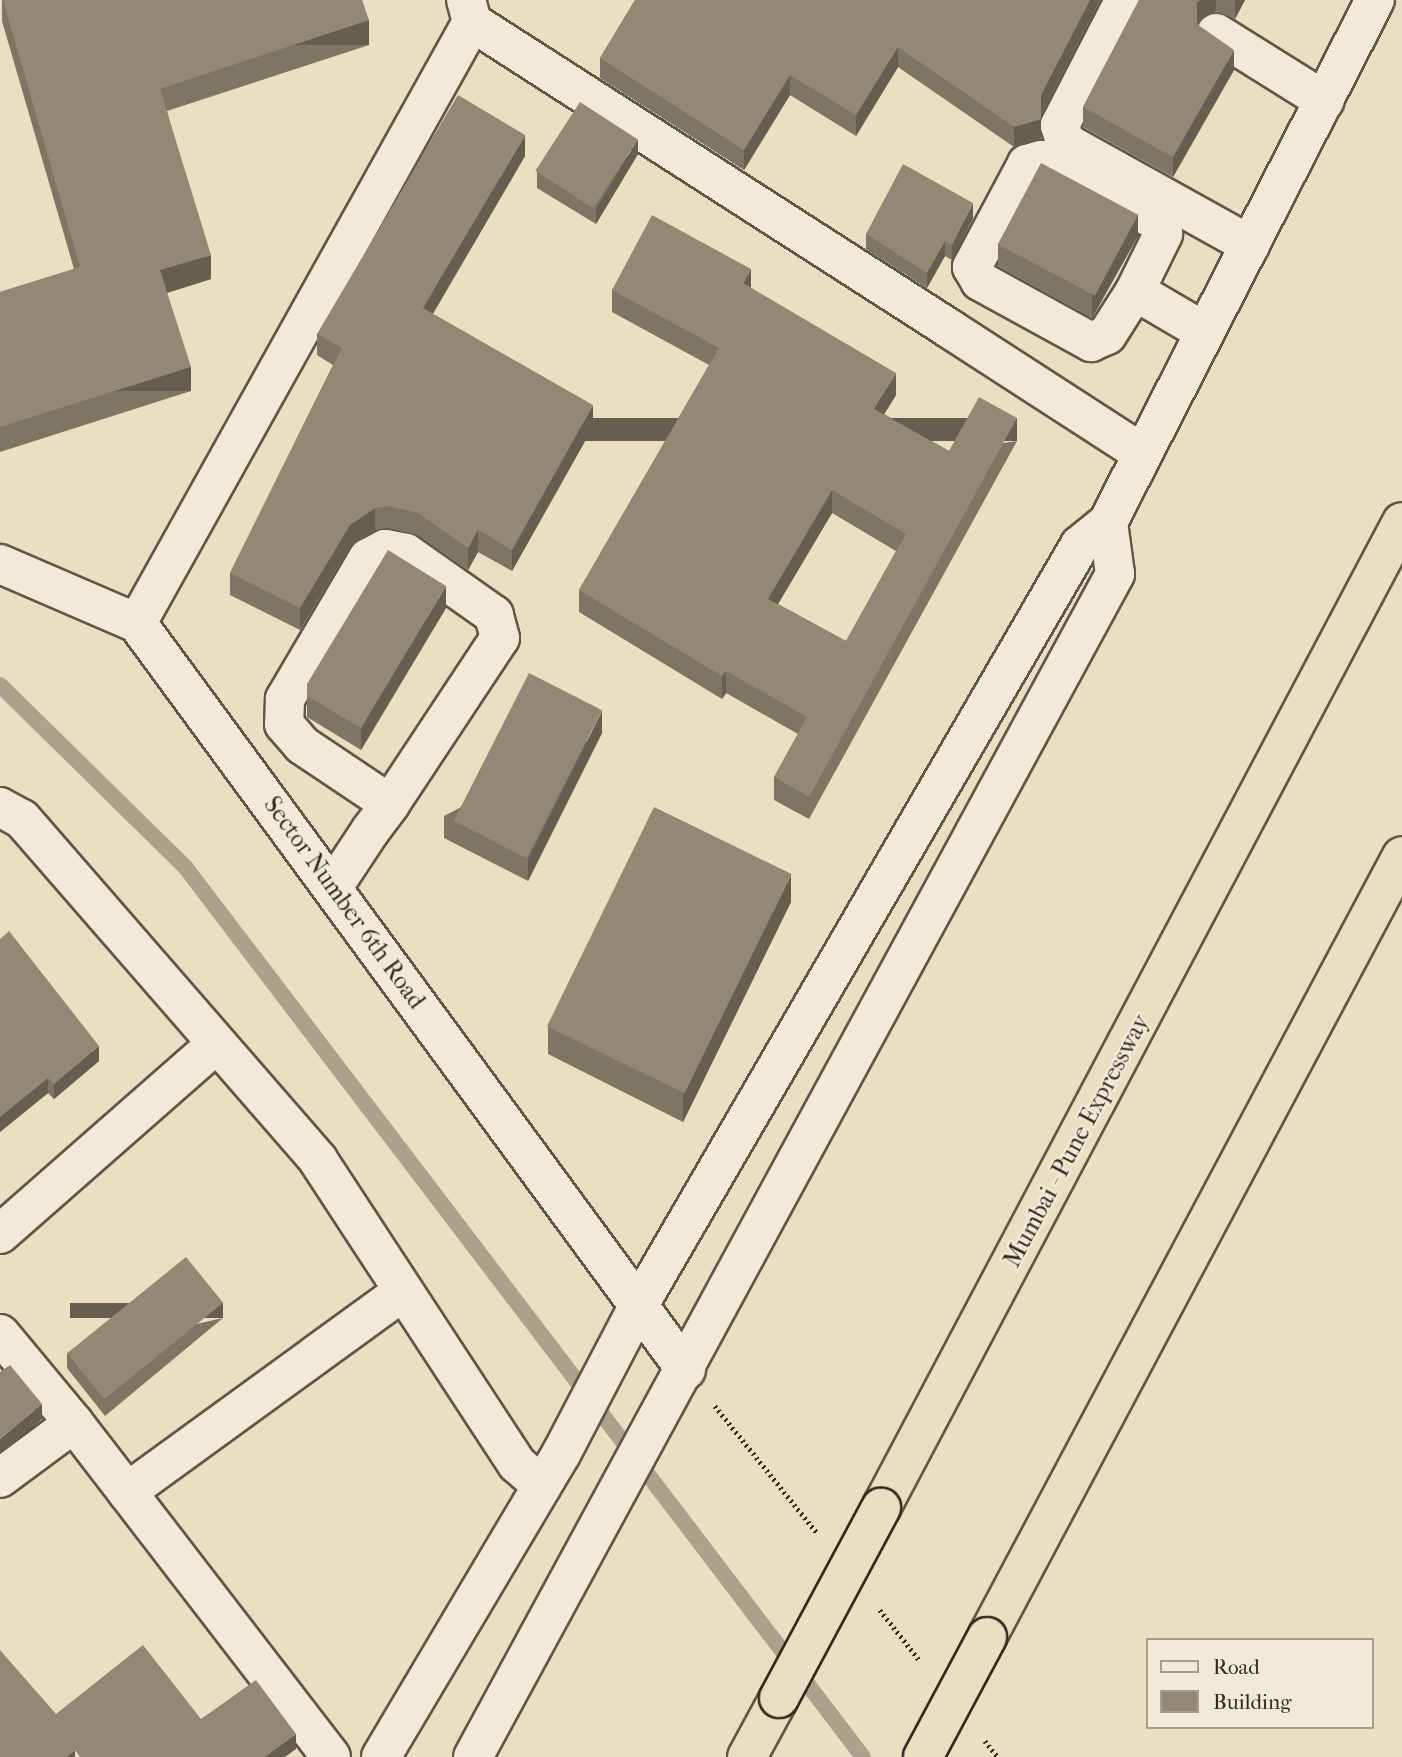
<!DOCTYPE html>
<html>
<head>
<meta charset="utf-8">
<style>
	body { margin:0 }
	#map { position:relative; width:1402px; height:1757px; overflow:hidden; background:#ebdfc1; font-family:"IM FELL French Canon",serif }
	div>[style] { position:absolute }
	.stream>* { height:16px; margin:-8px; padding:0 8px; transform-origin:8px; border-radius:8px; background:#aca18a }
	.path>* { height:4.5px; margin-top:-2.25px; transform-origin:0; background:repeating-linear-gradient(90deg,#322a1f 0 2px,transparent 0 5.5px) }
	.roads { filter:drop-shadow(2px 0 #605748) drop-shadow(-2px 0 #605748) drop-shadow(0 2px #605748) drop-shadow(0 -2px #605748) }
	.pedestrian>* { height:38px; margin:-19px; padding:0 19px; transform-origin:19px; border-radius:19px; background:#f2ead7 }
	.minor>* { height:38px; margin:-19px; padding:0 19px; transform-origin:19px; border-radius:19px; background:#f2ead7 }
	.secondary>* { height:38px; margin:-19px; padding:0 19px; transform-origin:19px; border-radius:19px; background:#f2ead7 }
	.motorway>* { height:38px; margin:-19px; padding:0 19px; transform-origin:19px; border-radius:19px; background:#ebdfc1 }
	.bridges { filter:drop-shadow(2px 0 #322a1f) drop-shadow(-2px 0 #322a1f) drop-shadow(0 2px #322a1f) drop-shadow(0 -2px #322a1f) }
	.motorway-bridge>* { height:38px; margin:-19px; padding:0 19px; transform-origin:19px; border-radius:19px; background:#ebdfc1 }
	.wall>* { inset:0; background:#7e7563 }
	.shaded-wall>* { inset:0; background:#665f50; transform-origin:0 0 }
	.building>* { inset:0; background:#928873; transform-origin:0 0 }
	span { translate:-50% -50%; white-space:nowrap; text-align:center; line-height:1.15; -webkit-text-stroke:5px #f2ead7; paint-order:stroke }
	.street-label { font-size:24px; color:#322a1f }
	.legend { position:absolute; left:1146px; top:1638px; width:228px; height:91px; box-sizing:border-box; background:#f2ead7; border:2px solid #a59d8d; margin:0; padding:9px 12px; list-style:none; font-size:21px; color:#322a1f }
	.legend li { display:flex; align-items:center; gap:14px; height:35px }
	.legend b { width:35px; border:2px solid #a59d8d }
</style>
</head>
<body>
<div id="map">
	<div class="stream">
		<div style="left:0;top:685px;width:261px;rotate:44.5deg"></div>
		<div style="left:186px;top:868px;width:1117px;rotate:52.71deg"></div>
	</div>
	<div class="path">
		<div style="left:715px;top:1406px;width:163px;rotate:51.2deg"></div>
		<div style="left:880px;top:1610px;width:65px;rotate:51.9deg"></div>
		<div style="left:985px;top:1741px;width:21px;rotate:51deg"></div>
	</div>
	<div class="roads">
		<div class="pedestrian">
			<div style="left:950px;top:329px;width:229px;rotate:32.9deg"></div>
		</div>
		<div class="minor">
			<div style="left:1124px;top:1px;width:140px;rotate:117.3deg"></div>
			<div style="left:1060px;top:125px;width:18px;rotate:74deg"></div>
			<div style="left:1065px;top:142px;width:212px;rotate:29.1deg"></div>
			<div style="left:472px;top:22px;width:568px;rotate:32.71deg"></div>
			<div style="left:1216px;top:33px;width:128px;rotate:32deg"></div>
			<div style="left:1135px;top:291px;width:64px;rotate:-63.8deg"></div>
			<div style="left:1163px;top:234px;width:14px;rotate:-115deg"></div>
			<div style="left:1157px;top:221px;width:131px;rotate:-152.3deg"></div>
			<div style="left:1041px;top:160px;width:15px;rotate:164deg"></div>
			<div style="left:1027px;top:164px;width:117px;rotate:118.1deg"></div>
			<div style="left:972px;top:267px;width:16px;rotate:60deg"></div>
			<div style="left:980px;top:281px;width:127px;rotate:28.8deg"></div>
			<div style="left:1091px;top:342px;width:17px;rotate:-24deg"></div>
			<div style="left:1107px;top:335px;width:52px;rotate:-57.5deg"></div>
			<div style="left:1135px;top:291px;width:81px;rotate:30.4deg"></div>
			<div style="left:0;top:564px;width:149px;rotate:23.3deg"></div>
			<div style="left:137px;top:623px;width:927px;rotate:53.69deg"></div>
			<div style="left:137px;top:623px;width:688px;rotate:-60.86deg"></div>
			<div style="left:472px;top:22px;width:23px;rotate:-105deg"></div>
			<div style="left:0;top:807px;width:25px;rotate:29deg"></div>
			<div style="left:22px;top:819px;width:452px;rotate:49deg"></div>
			<div style="left:318px;top:1160px;width:363px;rotate:56.8deg"></div>
			<div style="left:517px;top:1464px;width:33px;rotate:41deg"></div>
			<div style="left:333px;top:887px;width:67px;rotate:-56.5deg"></div>
			<div style="left:370px;top:831px;width:34px;rotate:-53deg"></div>
			<div style="left:390px;top:804px;width:199px;rotate:-56.5deg"></div>
			<div style="left:500px;top:638px;width:24px;rotate:-105deg"></div>
			<div style="left:494px;top:615px;width:108px;rotate:-144.8deg"></div>
			<div style="left:406px;top:553px;width:21px;rotate:-169deg"></div>
			<div style="left:385px;top:549px;width:19px;rotate:152deg"></div>
			<div style="left:368px;top:558px;width:164px;rotate:120.5deg"></div>
			<div style="left:285px;top:699px;width:25px;rotate:92deg"></div>
			<div style="left:284px;top:724px;width:28px;rotate:49deg"></div>
			<div style="left:302px;top:745px;width:106px;rotate:33.8deg"></div>
			<div style="left:0;top:1234px;width:288px;rotate:-41.3deg"></div>
			<div style="left:0;top:1334px;width:116px;rotate:50.3deg"></div>
			<div style="left:74px;top:1423px;width:92px;rotate:143.4deg"></div>
			<div style="left:74px;top:1423px;width:421px;rotate:52.4deg"></div>
			<div style="left:127px;top:1492px;width:340px;rotate:-36deg"></div>
		</div>
		<div class="secondary">
			<div style="left:381px;top:1757px;width:352px;rotate:-59.3deg"></div>
			<div style="left:561px;top:1454px;width:170px;rotate:-62.4deg"></div>
			<div style="left:640px;top:1303px;width:876px;rotate:-59.87deg"></div>
			<div style="left:1080px;top:545px;width:36px;rotate:-39deg"></div>
			<div style="left:1108px;top:522px;width:586px;rotate:-62.91deg"></div>
			<div style="left:473px;top:1757px;width:1346px;rotate:-61.51deg"></div>
			<div style="left:1115px;top:574px;width:52px;rotate:-97.7deg"></div>
		</div>
		<div class="motorway">
			<div style="left:881px;top:1508px;width:1115px;rotate:-62.15deg"></div>
			<div style="left:987px;top:1637px;width:884px;rotate:-62.02deg"></div>
			<div style="left:747px;top:1757px;width:67px;rotate:-61.5deg"></div>
		</div>
	</div>
	<div class="bridges">
		<div class="motorway-bridge">
			<div style="left:779px;top:1698px;width:216px;rotate:-61.8deg"></div>
			<div style="left:923px;top:1757px;width:136px;rotate:-61.9deg"></div>
		</div>
	</div>
	<div class="wall">
		<div style="clip-path:polygon(2px 0,362px 0,369px 45px,167px 111px,211px 279px,167px 293px,191px 391px,0 452px,0 292px,74px 269px,2px 21px)"></div>
		<div style="clip-path:polygon(635px 0,1100px 0,1041px 114px,1041px 139px,1014px 147px,898px 67px,856px 136px,790px 95px,744px 170px,600px 78px,600px 58px)"></div>
		<div style="clip-path:polygon(1139px 0,1245px 0,1235px 19px,1216px 11px,1197px 22px,1197px 24px,1234px 70px,1173px 177px,1083px 127px,1083px 107px)"></div>
		<div style="clip-path:polygon(638px 154px,596px 224px,537px 188px,537px 172px)"></div>
		<div style="clip-path:polygon(525px 156px,433px 314px,593px 427px,512px 571px,478px 552px,468px 570px,418px 535px,388px 528px,375px 530px,350px 546px,300px 630px,230px 595px,230px 573px,333px 365px,317px 355px,317px 334px)"></div>
		<div style="clip-path:polygon(973px 218px,952px 260px,945px 256px,927px 288px,866px 249px,866px 234px)"></div>
		<div style="clip-path:polygon(1138px 236px,1092px 318px,998px 266px,998px 244px)"></div>
		<div style="clip-path:polygon(evenodd,751px 288px,896px 395px,884px 414px,949px 451px,1017px 441px,809px 819px,774px 800px,774px 777px,798px 734px,726px 693px,722px 699px,579px 612px,579px 590px,709px 365px,612px 312px,612px 290px,751px 288px,832px 513px,896px 551px,846px 641px,778px 604px,832px 513px)"></div>
		<div style="clip-path:polygon(446px 608px,361px 750px,307px 717px,307px 684px)"></div>
		<div style="clip-path:polygon(602px 733px,528px 881px,444px 838px,444px 816px)"></div>
		<div style="clip-path:polygon(791px 902px,683px 1122px,548px 1054px,548px 1027px)"></div>
		<div style="clip-path:polygon(0 939px,99px 1061px,54px 1099px,48px 1093px,0 1132px)"></div>
		<div style="clip-path:polygon(223px 1318px,105px 1416px,67px 1368px,67px 1353px)"></div>
	</div>
	<div class="shaded-wall">
		<div style="clip-path:polygon(1090px 0,1100px 0,1041px 115px,1041px 95px)"></div>
		<div style="clip-path:polygon(1201px 0,1216px 0,1216px 11px,1197px 22px,1197px 2px)"></div>
		<div style="clip-path:polygon(1235px 0,1245px 0,1235px 19px)"></div>
		<div style="left:369px;top:20px;width:25px;height:220px;rotate:90deg"></div>
		<div style="clip-path:polygon(898px 47px,898px 67px,856px 136px,856px 115px)"></div>
		<div style="clip-path:polygon(1234px 50px,1234px 70px,1173px 177px,1173px 157px)"></div>
		<div style="clip-path:polygon(790px 75px,790px 95px,744px 170px,744px 150px)"></div>
		<div style="clip-path:polygon(1041px 119px,1041px 139px,1014px 147px,1014px 127px)"></div>
		<div style="clip-path:polygon(525px 135px,525px 156px,423px 330px,423px 308px)"></div>
		<div style="clip-path:polygon(638px 139px,638px 154px,596px 224px,596px 209px)"></div>
		<div style="clip-path:polygon(973px 203px,973px 218px,952px 260px,952px 245px)"></div>
		<div style="clip-path:polygon(1138px 214px,1138px 236px,1092px 318px,1092px 296px)"></div>
		<div style="clip-path:polygon(945px 241px,945px 256px,927px 288px,927px 273px)"></div>
		<div style="clip-path:polygon(211px 255px,211px 279px,160px 295px,160px 270px)"></div>
		<div style="clip-path:polygon(751px 269px,751px 292px,743px 283px)"></div>
		<div style="left:191px;top:367px;width:24px;height:200px;rotate:90deg"></div>
		<div style="clip-path:polygon(896px 373px,896px 395px,874px 431px,874px 409px)"></div>
		<div style="clip-path:polygon(593px 405px,593px 427px,512px 571px,512px 550px)"></div>
		<div style="left:1017px;top:418px;width:23px;height:432px;rotate:90deg"></div>
		<div style="clip-path:polygon(832px 490px,832px 513px,768px 621px,768px 599px)"></div>
		<div style="clip-path:polygon(375px 508px,375px 530px,350px 546px,300px 630px,300px 608px,350px 525px)"></div>
		<div style="clip-path:polygon(478px 530px,478px 552px,468px 570px,468px 548px)"></div>
		<div style="clip-path:polygon(446px 586px,446px 608px,361px 750px,361px 728px)"></div>
		<div style="clip-path:polygon(726px 671px,726px 693px,722px 699px,722px 676px)"></div>
		<div style="clip-path:polygon(602px 711px,602px 733px,528px 881px,528px 859px)"></div>
		<div style="clip-path:polygon(791px 875px,791px 902px,683px 1122px,683px 1094px)"></div>
		<div style="clip-path:polygon(99px 1046px,99px 1061px,54px 1099px,54px 1084px)"></div>
		<div style="clip-path:polygon(48px 1078px,48px 1093px,0 1132px,0 1117px)"></div>
		<div style="left:223px;top:1303px;width:15px;height:153px;rotate:90deg"></div>
		<div style="clip-path:polygon(42px 1404px,42px 1419px,0 1454px,0 1439px)"></div>
		<div style="clip-path:polygon(296px 1734px,296px 1749px,285px 1757px,264px 1757px)"></div>
		<div style="clip-path:polygon(75px 1750px,75px 1757px,66px 1757px)"></div>
	</div>
	<div class="building">
		<div style="clip-path:polygon(3px 0,362px 0,369px 20px,160px 89px,211px 255px,160px 270px,191px 367px,0 427px,0 292px,80px 267px)"></div>
		<div style="clip-path:polygon(635px 0,1090px 0,1041px 95px,1041px 119px,1014px 127px,898px 47px,856px 115px,790px 75px,744px 150px,600px 58px)"></div>
		<div style="clip-path:polygon(1139px 0,1201px 0,1197px 2px,1197px 24px,1234px 50px,1173px 157px,1083px 107px)"></div>
		<div style="clip-path:polygon(458px 95px,525px 135px,423px 308px,593px 405px,512px 550px,478px 530px,468px 548px,418px 513px,388px 506px,375px 508px,350px 525px,300px 608px,230px 573px,342px 348px,317px 334px)"></div>
		<div style="left:580px;top:102px;width:69px;height:82px;rotate:33deg"></div>
		<div style="left:1041px;top:163px;width:110px;height:92px;rotate:28deg"></div>
		<div style="clip-path:polygon(903px 164px,973px 203px,952px 245px,945px 241px,927px 273px,866px 234px)"></div>
		<div style="clip-path:polygon(evenodd,652px 215px,751px 269px,743px 283px,896px 373px,874px 409px,949px 451px,979px 397px,1017px 418px,809px 797px,774px 777px,807px 717px,726px 671px,722px 676px,579px 590px,719px 348px,612px 290px,652px 215px,832px 490px,906px 534px,846px 641px,768px 599px,832px 490px)"></div>
		<div style="clip-path:polygon(388px 550px,446px 586px,361px 728px,307px 696px,307px 684px)"></div>
		<div style="left:529px;top:673px;width:82px;height:166px;rotate:27deg"></div>
		<div style="left:654px;top:807px;width:153px;height:244px;rotate:26deg"></div>
		<div style="clip-path:polygon(9px 931px,99px 1046px,54px 1084px,48px 1078px,0 1117px,0 939px)"></div>
		<div style="left:186px;top:1257px;width:59px;height:153px;rotate:51deg"></div>
		<div style="clip-path:polygon(10px 1365px,42px 1404px,0 1439px,0 1372px)"></div>
		<div style="clip-path:polygon(143px 1645px,201px 1719px,256px 1680px,296px 1734px,264px 1757px,80px 1757px,75px 1750px,66px 1757px,0 1757px,0 1650px,56px 1714px)"></div>
	</div>
	<div class="street-label">
		<span style="left:344px;top:903px;rotate:54deg">Sector Number 6th Road</span>
		<span style="left:1077px;top:1141px;rotate:-62deg">Mumbai - Pune Expressway</span>
	</div>
	<ul class="legend">
	<li><b style="height:9px;background:#f2ead7"></b>Road</li>
	<li><b style="height:19px;background:#928873"></b>Building</li>
	</ul>
</div>
</body>
</html>
